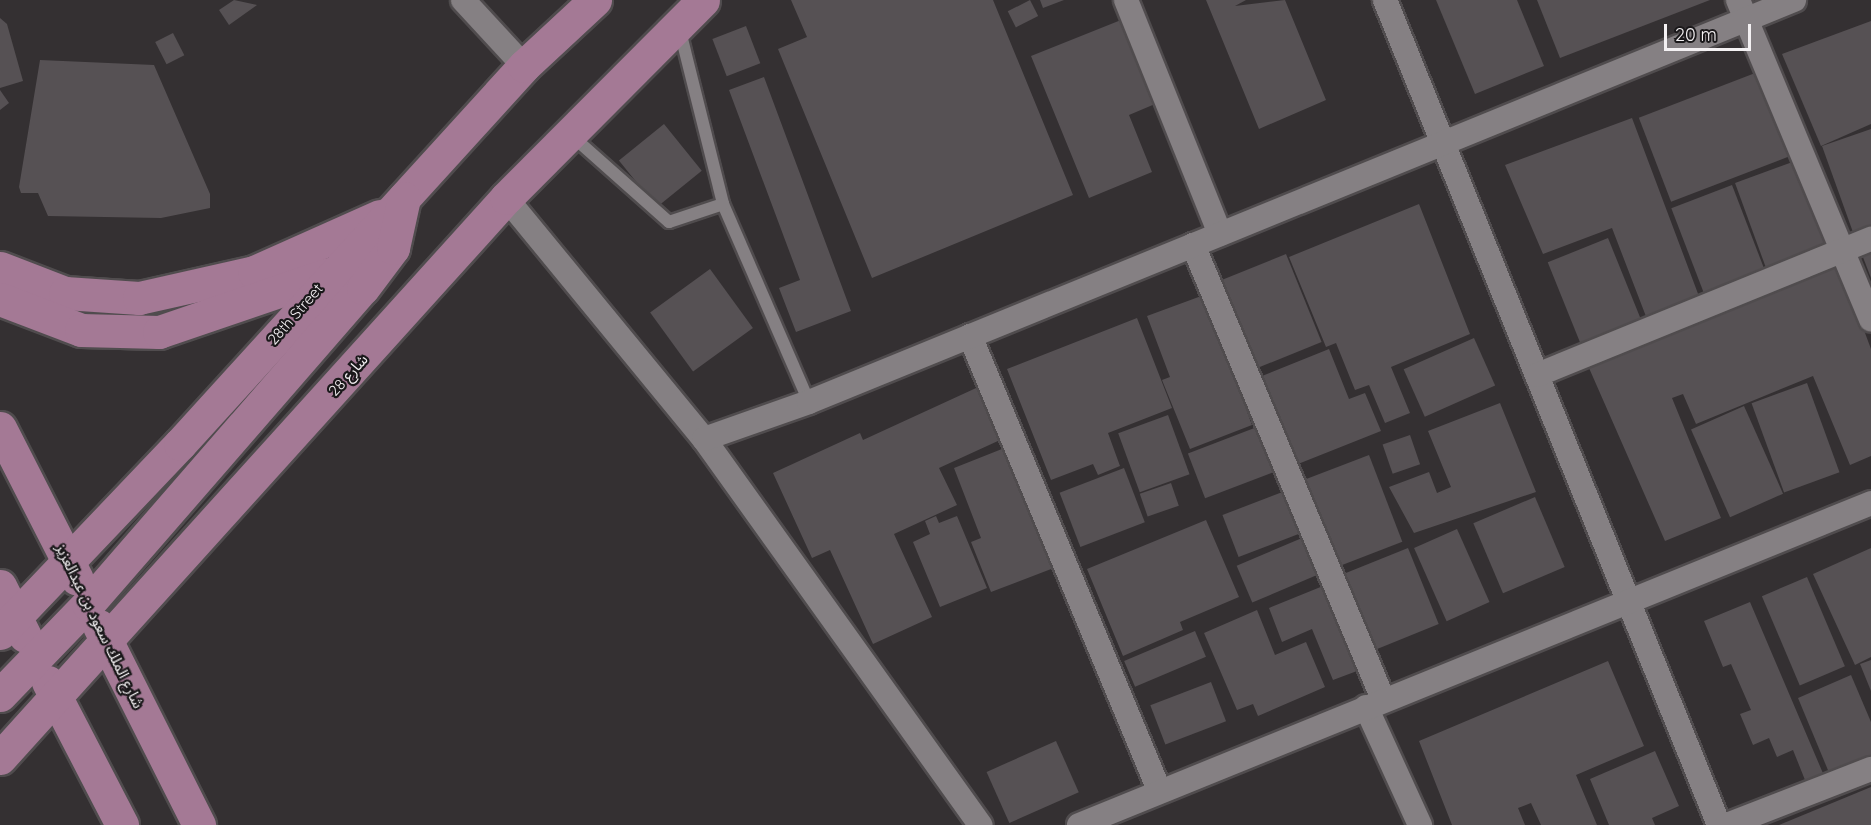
<!DOCTYPE html>
<html>
<head>
<meta charset="utf-8">
<style>
	body { margin:0 }
	#map { position:relative; width:1871px; height:825px; overflow:hidden; background:#343032; font-family:Quicksand,"Noto Sans Arabic",sans-serif }
	div>[style] { position:absolute }
	.building>* { inset:0; background:#565154; transform-origin:0 0 }
	.roads { filter:drop-shadow(2px 0 #504c4e) drop-shadow(-2px 0 #504c4e) drop-shadow(0 2px #504c4e) drop-shadow(0 -2px #504c4e) }
	.service>* { height:12px; margin:-6px; padding:0 6px; transform-origin:6px; border-radius:6px; background:#858083 }
	.minor>* { height:24px; margin:-12px; padding:0 12px; transform-origin:12px; border-radius:12px; background:#858083 }
	.primary>* { height:33px; margin:-16.5px; padding:0 16.5px; transform-origin:16.5px; border-radius:16.5px; background:#a47995 }
	span { translate:-50% -50%; white-space:nowrap; text-align:center; line-height:1.15; -webkit-text-stroke:4.5px #1a181a; paint-order:stroke }
	.street-label { font-size:15px; color:#f4f1f3 }
	.scale { position:absolute; left:1664px; top:24px; width:87px; height:27px; box-sizing:border-box; border:3px solid #f4f1f3; border-top:0; padding-left:8px; font-size:18px; line-height:21px; white-space:nowrap; color:#f4f1f3; -webkit-text-stroke:4px #1a181a; paint-order:stroke }
</style>
</head>
<body>
<div id="map">
	<div class="building">
		<div style="clip-path:polygon(234px 0,257px 5px,229px 25px,219px 10px)"></div>
		<div style="clip-path:polygon(791px 0,993px 0,1073px 195px,872px 278px,778px 49px,807px 37px)"></div>
		<div style="left:1030px;top:0;width:18px;height:25px;rotate:63deg"></div>
		<div style="clip-path:polygon(1040px 0,1064px 0,1043px 8px)"></div>
		<div style="clip-path:polygon(1206px 0,1246px 0,1235px 6px,1285px 0,1326px 100px,1259px 129px)"></div>
		<div style="clip-path:polygon(1436px 0,1517px 0,1544px 66px,1475px 94px)"></div>
		<div style="clip-path:polygon(1537px 0,1710px 0,1560px 58px)"></div>
		<div style="clip-path:polygon(0 18px,7px 24px,23px 81px,0 88px)"></div>
		<div style="clip-path:polygon(1121px 20px,1155px 104px,1129px 115px,1152px 172px,1089px 198px,1031px 56px)"></div>
		<div style="clip-path:polygon(1871px 21px,1871px 124px,1821px 146px,1782px 54px)"></div>
		<div style="left:746px;top:26px;width:40px;height:36px;rotate:69deg"></div>
		<div style="left:173px;top:33px;width:25px;height:20px;rotate:63deg"></div>
		<div style="clip-path:polygon(40px 60px,154px 65px,210px 194px,210px 208px,161px 218px,48px 216px,38px 193px,21px 193px,19px 187px)"></div>
		<div style="left:1763px;top:70px;width:90px;height:133px;rotate:69deg"></div>
		<div style="clip-path:polygon(764px 77px,851px 311px,796px 332px,779px 288px,800px 280px,729px 90px)"></div>
		<div style="clip-path:polygon(0 90px,9px 103px,0 110px)"></div>
		<div style="clip-path:polygon(1632px 118px,1700px 299px,1647px 319px,1612px 228px,1543px 254px,1505px 165px)"></div>
		<div style="left:664px;top:124px;width:60px;height:58px;rotate:51deg"></div>
		<div style="clip-path:polygon(1871px 129px,1871px 228px,1854px 235px,1822px 146px)"></div>
		<div style="left:1798px;top:160px;width:92px;height:67px;rotate:70deg"></div>
		<div style="left:1732px;top:185px;width:94px;height:65px;rotate:69deg"></div>
		<div style="clip-path:polygon(1419px 204px,1470px 334px,1391px 367px,1410px 413px,1385px 423px,1369px 385px,1355px 390px,1336px 343px,1326px 347px,1289px 257px)"></div>
		<div style="left:1608px;top:238px;width:92px;height:65px;rotate:68deg"></div>
		<div style="clip-path:polygon(1871px 248px,1871px 278px,1861px 252px)"></div>
		<div style="left:1286px;top:254px;width:95px;height:70px;rotate:68deg"></div>
		<div style="clip-path:polygon(1840px 266px,1871px 349px,1871px 456px,1850px 465px,1813px 376px,1696px 424px,1683px 394px,1672px 398px,1721px 518px,1665px 541px,1589px 368px)"></div>
		<div style="left:710px;top:269px;width:73px;height:74px;rotate:54deg"></div>
		<div style="clip-path:polygon(1204px 295px,1252px 425px,1190px 449px,1162px 380px,1170px 377px,1147px 316px)"></div>
		<div style="clip-path:polygon(1137px 318px,1172px 408px,1108px 433px,1120px 466px,1098px 475px,1093px 464px,1051px 480px,1007px 369px)"></div>
		<div style="left:1474px;top:338px;width:52px;height:77px;rotate:66deg"></div>
		<div style="clip-path:polygon(1329px 349px,1349px 399px,1365px 393px,1381px 431px,1298px 464px,1262px 376px)"></div>
		<div style="clip-path:polygon(987px 383px,1011px 435px,939px 468px,957px 505px,894px 534px,932px 617px,873px 644px,830px 550px,812px 558px,773px 473px,860px 433px,863px 440px)"></div>
		<div style="left:1807px;top:383px;width:95px;height:59px;rotate:70deg"></div>
		<div style="clip-path:polygon(1500px 403px,1536px 492px,1414px 533px,1389px 487px,1429px 472px,1437px 493px,1451px 487px,1428px 431px)"></div>
		<div style="left:1744px;top:406px;width:96px;height:58px;rotate:66deg"></div>
		<div style="left:1168px;top:415px;width:63px;height:53px;rotate:70deg"></div>
		<div style="left:1257px;top:427px;width:48px;height:74px;rotate:69deg"></div>
		<div style="left:1410px;top:435px;width:31px;height:29px;rotate:71deg"></div>
		<div style="clip-path:polygon(1012px 445px,1059px 566px,991px 592px,971px 542px,981px 538px,954px 468px)"></div>
		<div style="left:1369px;top:455px;width:93px;height:70px;rotate:69deg"></div>
		<div style="left:1124px;top:468px;width:58px;height:69px;rotate:69deg"></div>
		<div style="left:1171px;top:483px;width:24px;height:33px;rotate:71deg"></div>
		<div style="left:1285px;top:491px;width:45px;height:67px;rotate:69deg"></div>
		<div style="left:1535px;top:497px;width:76px;height:67px;rotate:67deg"></div>
		<div style="clip-path:polygon(936px 516px,939px 523px,957px 516px,987px 588px,940px 607px,913px 542px,930px 534px,925px 521px)"></div>
		<div style="clip-path:polygon(1206px 520px,1239px 597px,1180px 622px,1183px 630px,1123px 656px,1087px 569px)"></div>
		<div style="left:1457px;top:529px;width:80px;height:47px;rotate:66deg"></div>
		<div style="left:1302px;top:538px;width:40px;height:71px;rotate:67deg"></div>
		<div style="left:1408px;top:548px;width:82px;height:71px;rotate:68deg"></div>
		<div style="clip-path:polygon(1871px 548px,1871px 657px,1855px 665px,1813px 574px)"></div>
		<div style="left:1807px;top:577px;width:97px;height:49px;rotate:67deg"></div>
		<div style="clip-path:polygon(1323px 586px,1357px 671px,1333px 680px,1312px 629px,1282px 642px,1269px 608px)"></div>
		<div style="clip-path:polygon(1750px 602px,1825px 778px,1807px 785px,1793px 750px,1777px 757px,1769px 738px,1753px 745px,1740px 714px,1751px 710px,1731px 664px,1723px 667px,1704px 621px)"></div>
		<div style="clip-path:polygon(1257px 610px,1275px 655px,1306px 642px,1325px 687px,1258px 716px,1253px 704px,1237px 710px,1204px 633px)"></div>
		<div style="left:1195px;top:631px;width:28px;height:77px;rotate:67deg"></div>
		<div style="clip-path:polygon(1871px 660px,1871px 691px,1860px 664px)"></div>
		<div style="clip-path:polygon(1608px 661px,1644px 746px,1576px 775px,1597px 825px,1541px 825px,1531px 803px,1518px 808px,1525px 825px,1452px 825px,1419px 741px)"></div>
		<div style="clip-path:polygon(1851px 675px,1871px 722px,1871px 757px,1830px 775px,1798px 698px)"></div>
		<div style="left:1211px;top:682px;width:42px;height:65px;rotate:69deg"></div>
		<div style="left:1056px;top:741px;width:56px;height:76px;rotate:66deg"></div>
		<div style="clip-path:polygon(1655px 751px,1679px 806px,1652px 818px,1655px 825px,1609px 825px,1590px 779px)"></div>
		<div style="clip-path:polygon(1871px 787px,1871px 825px,1779px 825px)"></div>
	</div>
	<div class="roads">
		<div class="service">
			<div style="left:679px;top:27px;width:182px;rotate:76deg"></div>
			<div style="left:723px;top:204px;width:216px;rotate:66.5deg"></div>
			<div style="left:571px;top:135px;width:131px;rotate:41.6deg"></div>
			<div style="left:669px;top:222px;width:57px;rotate:-18.4deg"></div>
		</div>
		<div class="minor">
			<div style="left:463px;top:0;width:90px;rotate:47.3deg"></div>
			<div style="left:1126px;top:0;width:252px;rotate:68.1deg"></div>
			<div style="left:1385px;top:0;width:890px;rotate:67.96deg"></div>
			<div style="left:1738px;top:0;width:346px;rotate:67.4deg"></div>
			<div style="left:506px;top:198px;width:312px;rotate:50.6deg"></div>
			<div style="left:704px;top:439px;width:475px;rotate:54.4deg"></div>
			<div style="left:1193px;top:245px;width:493px;rotate:67.3deg"></div>
			<div style="left:970px;top:336px;width:493px;rotate:67.4deg"></div>
			<div style="left:1537px;top:375px;width:361px;rotate:-22.2deg"></div>
			<div style="left:704px;top:439px;width:111px;rotate:-19.4deg"></div>
			<div style="left:809px;top:402px;width:1064px;rotate:-22.2deg"></div>
			<div style="left:1366px;top:707px;width:130px;rotate:65.4deg"></div>
			<div style="left:1079px;top:825px;width:855px;rotate:-22.12deg"></div>
			<div style="left:1727px;top:825px;width:155px;rotate:-21.3deg"></div>
		</div>
		<div class="primary">
			<div style="left:0;top:268px;width:70px;rotate:21deg"></div>
			<div style="left:65px;top:293px;width:74px;rotate:3.9deg"></div>
			<div style="left:139px;top:298px;width:118px;rotate:-12.7deg"></div>
			<div style="left:254px;top:272px;width:138px;rotate:-24deg"></div>
			<div style="left:0;top:299px;width:87px;rotate:20.9deg"></div>
			<div style="left:81px;top:330px;width:78px;rotate:1.5deg"></div>
			<div style="left:159px;top:332px;width:179px;rotate:-18.9deg"></div>
			<div style="left:0;top:428px;width:169px;rotate:63deg"></div>
			<div style="left:0;top:586px;width:56px;rotate:63.4deg"></div>
			<div style="left:99px;top:626px;width:223px;rotate:63.3deg"></div>
			<div style="left:0;top:633px;width:261px;rotate:-46.4deg"></div>
			<div style="left:180px;top:444px;width:511px;rotate:-47.7deg"></div>
			<div style="left:524px;top:66px;width:97px;rotate:-42.9deg"></div>
			<div style="left:48px;top:682px;width:161px;rotate:62.6deg"></div>
			<div style="left:0;top:695px;width:127px;rotate:-46deg"></div>
			<div style="left:88px;top:604px;width:419px;rotate:-49deg"></div>
			<div style="left:363px;top:288px;width:50px;rotate:-53.1deg"></div>
			<div style="left:393px;top:248px;width:51px;rotate:-77.6deg"></div>
			<div style="left:0;top:758px;width:755px;rotate:-47.9deg"></div>
			<div style="left:506px;top:198px;width:279px;rotate:-45.1deg"></div>
		</div>
	</div>
	<div class="street-label">
		<span style="left:295px;top:314px;rotate:-49deg">28th Street</span>
		<span style="left:348px;top:375px;rotate:-48deg">شارع 28</span>
		<span style="left:100px;top:626px;rotate:64deg">شارع الملك سعود بن عبدالعزيز</span>
	</div>
	<div class="scale">20 m</div>
</div>
</body>
</html>
